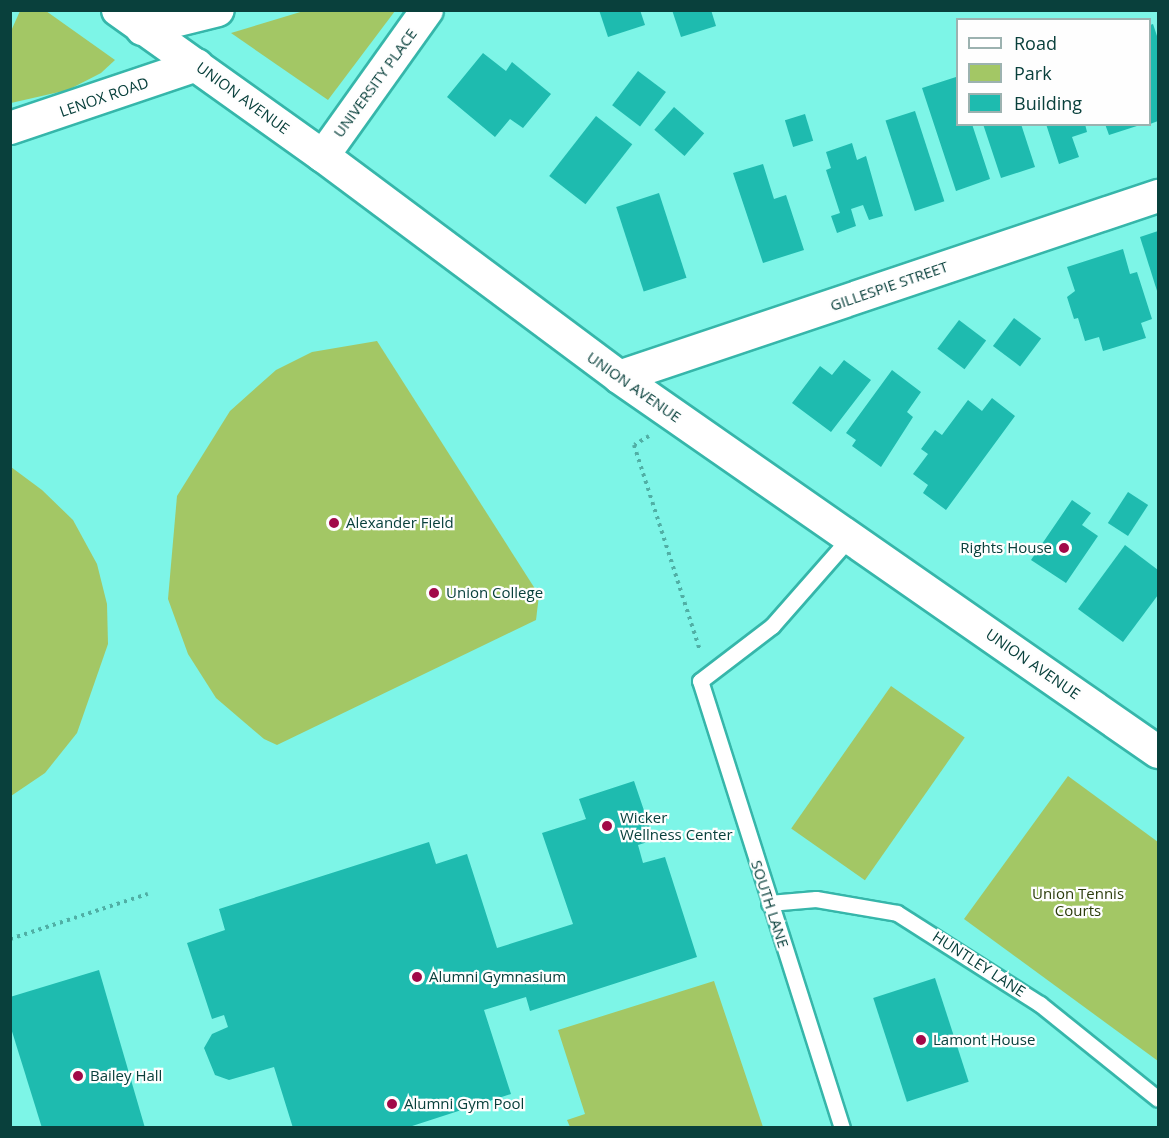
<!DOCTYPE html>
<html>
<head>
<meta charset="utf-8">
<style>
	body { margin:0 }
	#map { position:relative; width:1169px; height:1138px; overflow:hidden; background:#7df5e7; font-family:"Open Sans",sans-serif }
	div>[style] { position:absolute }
	.green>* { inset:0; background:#a3c765; transform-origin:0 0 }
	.building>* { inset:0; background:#1ebbaf; transform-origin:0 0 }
	.path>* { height:4px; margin-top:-2px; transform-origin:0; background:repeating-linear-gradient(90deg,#50afa5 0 3px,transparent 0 7.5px) }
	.roads { filter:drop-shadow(2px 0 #36b6aa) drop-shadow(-2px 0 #36b6aa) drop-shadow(0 2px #36b6aa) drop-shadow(0 -2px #36b6aa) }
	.lane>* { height:15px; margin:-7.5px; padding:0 7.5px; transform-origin:7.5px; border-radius:7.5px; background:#fff }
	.street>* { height:32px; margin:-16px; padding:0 16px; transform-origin:16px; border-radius:16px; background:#fff }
	.dots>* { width:16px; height:16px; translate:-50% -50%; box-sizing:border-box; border:3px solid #fefefe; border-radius:50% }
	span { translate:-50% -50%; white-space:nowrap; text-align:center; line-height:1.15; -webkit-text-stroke:4.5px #fefefe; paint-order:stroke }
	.street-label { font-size:15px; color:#09403c }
	.poi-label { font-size:15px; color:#09403c }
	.left { translate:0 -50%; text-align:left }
	.right { translate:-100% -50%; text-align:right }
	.park-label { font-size:15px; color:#2c3c0c }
	.frame { position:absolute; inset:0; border:12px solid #09403c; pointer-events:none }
	.legend { position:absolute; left:956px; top:18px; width:195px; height:108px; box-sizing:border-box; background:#fefefe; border:2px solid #9cb2b0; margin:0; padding:8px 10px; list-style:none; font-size:18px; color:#09403c }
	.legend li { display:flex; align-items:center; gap:12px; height:30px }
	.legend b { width:30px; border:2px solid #9cb2b0 }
</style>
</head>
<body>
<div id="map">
	<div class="green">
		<div style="clip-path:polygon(307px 10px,395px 11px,328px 100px,231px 33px)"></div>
		<div style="clip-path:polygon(20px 11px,46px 11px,115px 60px,101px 73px,68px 90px,11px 103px,11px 31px)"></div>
		<div style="clip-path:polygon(377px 341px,539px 595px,536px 620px,277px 745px,264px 739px,216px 698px,188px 654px,168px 599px,177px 496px,230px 411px,276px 370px,312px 352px)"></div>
		<div style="clip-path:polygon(11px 467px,42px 490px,73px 520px,97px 564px,107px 604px,108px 644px,77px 733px,45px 773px,11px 796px)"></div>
		<div style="left:891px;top:686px;width:90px;height:174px;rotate:35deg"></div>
		<div style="clip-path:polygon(1068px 776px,1158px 842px,1158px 1061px,964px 919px)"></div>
		<div style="clip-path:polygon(714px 981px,763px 1127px,570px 1127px,567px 1120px,585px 1114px,558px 1030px)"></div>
	</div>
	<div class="building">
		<div style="clip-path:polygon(599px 10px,640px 10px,645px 25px,608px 37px)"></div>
		<div style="clip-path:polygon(672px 10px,711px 10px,716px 26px,681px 37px)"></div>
		<div style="clip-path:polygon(1153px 24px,1158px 39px,1158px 121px,1150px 124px,1150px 25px)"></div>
		<div style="clip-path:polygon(483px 53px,506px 71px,512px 62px,551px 94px,523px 128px,510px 119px,495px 137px,447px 97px)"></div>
		<div style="left:638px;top:71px;width:35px;height:43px;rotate:37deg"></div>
		<div style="clip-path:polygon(956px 77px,958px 124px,972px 124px,990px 179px,956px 191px,922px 88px)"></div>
		<div style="left:674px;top:107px;width:40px;height:30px;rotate:41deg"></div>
		<div style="left:915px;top:111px;width:95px;height:31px;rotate:72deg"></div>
		<div style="left:805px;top:114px;width:28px;height:21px;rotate:73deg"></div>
		<div style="left:596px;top:116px;width:46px;height:76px;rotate:38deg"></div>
		<div style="clip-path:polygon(983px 124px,1021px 124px,1035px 167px,1001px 178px)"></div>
		<div style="clip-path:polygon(1046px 124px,1085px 124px,1087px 132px,1072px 137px,1079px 157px,1059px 164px)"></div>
		<div style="clip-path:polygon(1105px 124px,1140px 124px,1140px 125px,1109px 135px)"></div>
		<div style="clip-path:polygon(852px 143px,857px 160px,866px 156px,883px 216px,869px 220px,863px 205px,851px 209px,856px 226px,837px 233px,831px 216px,840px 213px,826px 170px,831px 168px,826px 152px)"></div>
		<div style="clip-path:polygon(763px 164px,774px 199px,786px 195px,804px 250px,763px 263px,733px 173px)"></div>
		<div style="left:659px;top:193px;width:89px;height:45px;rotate:72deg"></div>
		<div style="clip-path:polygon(1158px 231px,1158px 294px,1140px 237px)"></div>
		<div style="clip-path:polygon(1123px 249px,1130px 274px,1137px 272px,1152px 319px,1141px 323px,1146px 338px,1103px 351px,1099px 337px,1085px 341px,1078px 318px,1074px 319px,1067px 297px,1075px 291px,1067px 267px)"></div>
		<div style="left:1014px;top:318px;width:34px;height:35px;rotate:37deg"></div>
		<div style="left:959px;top:320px;width:34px;height:36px;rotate:37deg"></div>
		<div style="clip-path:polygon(844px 360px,871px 380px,831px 432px,792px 403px,820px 366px,832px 375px)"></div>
		<div style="clip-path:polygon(892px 370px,921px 392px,907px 412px,913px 417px,881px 467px,852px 446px,856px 440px,846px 433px)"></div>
		<div style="clip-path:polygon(992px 398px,1015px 416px,946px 510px,923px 493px,928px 485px,913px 474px,928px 454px,921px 449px,935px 430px,942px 435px,968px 400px,982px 411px)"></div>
		<div style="left:1128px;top:492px;width:24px;height:37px;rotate:33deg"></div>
		<div style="clip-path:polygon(1072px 500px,1091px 513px,1082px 525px,1098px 536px,1066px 583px,1031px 560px)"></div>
		<div style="clip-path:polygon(1125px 545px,1158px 570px,1158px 595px,1123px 642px,1078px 609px)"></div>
		<div style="clip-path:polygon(634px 781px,654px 840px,638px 845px,643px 863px,665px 857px,697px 957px,530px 1011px,526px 997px,484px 1010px,511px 1094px,406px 1128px,293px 1128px,274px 1067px,229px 1080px,215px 1075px,204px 1048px,212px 1034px,228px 1027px,224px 1015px,212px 1019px,187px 943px,225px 930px,219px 909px,429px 842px,436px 864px,467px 854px,497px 948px,573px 924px,542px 833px,586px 819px,579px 799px)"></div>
		<div style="clip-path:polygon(99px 970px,145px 1128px,42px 1128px,10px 1025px,10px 997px)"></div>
		<div style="left:935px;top:978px;width:109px;height:65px;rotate:72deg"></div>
	</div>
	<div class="path">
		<div style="left:649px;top:436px;width:17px;rotate:149deg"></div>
		<div style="left:634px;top:445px;width:215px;rotate:72.2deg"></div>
		<div style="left:10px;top:939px;width:145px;rotate:-18.1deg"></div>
	</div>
	<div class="roads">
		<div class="lane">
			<div style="left:769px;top:903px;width:47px;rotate:-4.9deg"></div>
			<div style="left:816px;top:899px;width:82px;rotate:9.8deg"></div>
			<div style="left:897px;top:913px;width:169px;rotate:32.5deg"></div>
			<div style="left:1040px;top:1004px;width:151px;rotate:38.8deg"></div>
			<div style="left:842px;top:1128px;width:469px;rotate:-107.6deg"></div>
			<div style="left:700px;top:681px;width:91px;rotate:-37.4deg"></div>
			<div style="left:772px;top:626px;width:120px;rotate:-48.7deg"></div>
		</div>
		<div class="street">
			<div style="left:118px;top:10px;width:252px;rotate:35.5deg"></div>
			<div style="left:323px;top:156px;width:369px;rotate:36.7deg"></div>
			<div style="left:619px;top:377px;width:657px;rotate:34.83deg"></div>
			<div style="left:142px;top:29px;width:78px;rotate:-14deg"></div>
			<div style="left:10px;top:128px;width:197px;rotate:-18.6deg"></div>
			<div style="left:323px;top:156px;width:179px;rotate:-54.5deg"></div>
			<div style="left:619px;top:377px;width:569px;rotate:-18.56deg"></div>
		</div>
	</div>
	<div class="dots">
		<div style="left:334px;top:523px;background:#a20948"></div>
		<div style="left:1064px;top:548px;background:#a20948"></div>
		<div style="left:434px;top:593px;background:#a20948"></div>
		<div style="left:607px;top:826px;background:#a20948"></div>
		<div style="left:417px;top:977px;background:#a20948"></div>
		<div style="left:921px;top:1040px;background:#a20948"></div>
		<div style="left:78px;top:1076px;background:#a20948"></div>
		<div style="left:392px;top:1104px;background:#a20948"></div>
	</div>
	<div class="street-label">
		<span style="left:375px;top:83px;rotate:-54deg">UNIVERSITY PLACE</span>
		<span style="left:104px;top:97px;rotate:-19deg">LENOX ROAD</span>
		<span style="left:243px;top:98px;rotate:36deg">UNION AVENUE</span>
		<span style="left:889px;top:286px;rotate:-19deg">GILLESPIE STREET</span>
		<span style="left:634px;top:387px;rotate:35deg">UNION AVENUE</span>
		<span style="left:1033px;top:664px;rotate:35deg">UNION AVENUE</span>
		<span style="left:770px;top:904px;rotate:72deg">SOUTH LANE</span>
		<span style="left:979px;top:964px;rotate:33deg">HUNTLEY LANE</span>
	</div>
	<div class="poi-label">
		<span class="left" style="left:346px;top:523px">Alexander Field</span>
		<span class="right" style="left:1052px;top:548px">Rights House</span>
		<span class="left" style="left:446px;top:593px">Union College</span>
		<span class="left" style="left:620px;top:826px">Wicker<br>Wellness Center</span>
		<span class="left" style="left:429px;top:977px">Alumni Gymnasium</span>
		<span class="left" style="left:933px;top:1040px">Lamont House</span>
		<span class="left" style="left:90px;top:1076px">Bailey Hall</span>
		<span class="left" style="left:404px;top:1104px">Alumni Gym Pool</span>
	</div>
	<div class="park-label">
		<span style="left:1078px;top:902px">Union Tennis<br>Courts</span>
	</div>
	<div class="frame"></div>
	<ul class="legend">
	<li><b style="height:8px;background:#fff"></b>Road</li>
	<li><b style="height:16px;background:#a3c765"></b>Park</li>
	<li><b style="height:16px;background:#1ebbaf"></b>Building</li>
	</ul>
</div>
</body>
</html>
